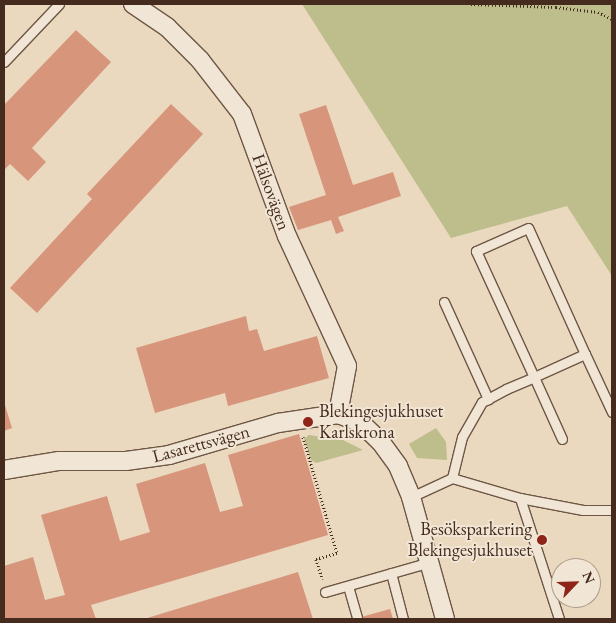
<!DOCTYPE html>
<html>
<head>
<meta charset="utf-8">
<style>
	body { margin:0 }
	#map { position:relative; width:616px; height:623px; overflow:hidden; background:#ead9be; font-family:"EB Garamond",serif }
	div>[style] { position:absolute }
	.green>* { inset:0; background:#bebd8c }
	.building>* { inset:0; background:#d7957c }
	.path>* { height:3px; margin-top:-1.5px; transform-origin:0; background:repeating-linear-gradient(90deg,#442b1d 0 1px,transparent 0 3.5px) }
	.roads { filter:drop-shadow(1px 0 #6e5645) drop-shadow(-1px 0 #6e5645) drop-shadow(0 1px #6e5645) drop-shadow(0 -1px #6e5645) }
	.service>* { height:9px; margin:-4.5px; padding:0 4.5px; transform-origin:4.5px; border-radius:4.5px; background:#f1e6d5 }
	.minor>* { height:18px; margin:-9px; padding:0 9px; transform-origin:9px; border-radius:9px; background:#f1e6d5 }
	.dots>* { width:14px; height:14px; translate:-50% -50%; box-sizing:border-box; border:2px solid #f1e6d5; border-radius:50% }
	span { translate:-50% -50%; white-space:nowrap; text-align:center; line-height:1.15; -webkit-text-stroke:4px #f1e6d5; paint-order:stroke }
	.street-label { font-size:18px; color:#442b1d }
	.poi-label { font-size:18px; color:#442b1d }
	.left { translate:0 -50%; text-align:left }
	.right { translate:-100% -50%; text-align:right }
	.frame { position:absolute; inset:0; border:5px solid #442b1d; pointer-events:none }
	.north { position:absolute; left:551px; top:558px; width:50px; height:50px; box-sizing:border-box; background:#f1e6d5; border:1px solid #ac9b8b; border-radius:50%; rotate:66deg; font-size:14px; font-weight:700; line-height:20px; text-align:center; color:#442b1d }
	.north::after { content:''; display:block; margin:auto; width:18px; height:22px; background:#8f2418; clip-path:polygon(50% 0,100% 100%,50% 72%,0 100%) }
</style>
</head>
<body>
<div id="map">
	<div class="green">
		<div style="clip-path:polygon(302px 4px,612px 4px,612px 276px,567px 206px,451px 238px)"></div>
		<div style="clip-path:polygon(436px 428px,446px 442px,447px 460px,417px 458px,409px 444px)"></div>
		<div style="clip-path:polygon(309px 435px,343px 440px,363px 450px,316px 463px,311px 460px,304px 439px)"></div>
	</div>
	<div class="building">
		<div style="clip-path:polygon(76px 30px,111px 62px,32px 148px,46px 162px,28px 181px,10px 164px,4px 170px,4px 105px)"></div>
		<div style="clip-path:polygon(171px 104px,203px 134px,37px 313px,10px 288px,92px 199px,87px 194px)"></div>
		<div style="clip-path:polygon(326px 105px,353px 185px,393px 172px,401px 196px,338px 217px,344px 231px,336px 234px,331px 220px,298px 230px,289px 207px,326px 195px,299px 114px)"></div>
		<div style="clip-path:polygon(246px 316px,249px 331px,257px 329px,264px 351px,317px 336px,329px 378px,228px 406px,225px 393px,155px 413px,136px 348px)"></div>
		<div style="clip-path:polygon(4px 402px,12px 428px,4px 431px)"></div>
		<div style="clip-path:polygon(299px 434px,328px 535px,91px 605px,96px 619px,4px 619px,4px 566px,33px 557px,45px 600px,65px 595px,41px 515px,107px 496px,120px 541px,150px 532px,136px 484px,205px 463px,220px 512px,243px 506px,228px 455px)"></div>
		<div style="clip-path:polygon(298px 572px,313px 619px,144px 619px)"></div>
		<div style="clip-path:polygon(390px 609px,393px 619px,354px 619px)"></div>
	</div>
	<div class="path">
		<div style="left:471px;top:4px;width:85px;rotate:2deg"></div>
		<div style="left:556px;top:7px;width:42px;rotate:6.8deg"></div>
		<div style="left:598px;top:12px;width:16px;rotate:27deg"></div>
		<div style="left:303px;top:437px;width:121px;rotate:73.7deg"></div>
		<div style="left:337px;top:553px;width:22px;rotate:164deg"></div>
		<div style="left:316px;top:559px;width:21px;rotate:73deg"></div>
	</div>
	<div class="roads">
		<div class="service">
			<div style="left:4px;top:62px;width:80px;rotate:-46.5deg"></div>
			<div style="left:444px;top:302px;width:107px;rotate:65.6deg"></div>
			<div style="left:585px;top:354px;width:64px;rotate:65deg"></div>
			<div style="left:452px;top:478px;width:42px;rotate:-76.3deg"></div>
			<div style="left:462px;top:437px;width:40px;rotate:-60.3deg"></div>
			<div style="left:482px;top:402px;width:27px;rotate:-28deg"></div>
			<div style="left:506px;top:389px;width:30px;rotate:-23deg"></div>
			<div style="left:534px;top:377px;width:56px;rotate:-24.3deg"></div>
			<div style="left:585px;top:354px;width:138px;rotate:-114.3deg"></div>
			<div style="left:528px;top:228px;width:57px;rotate:156.1deg"></div>
			<div style="left:476px;top:251px;width:139px;rotate:65.3deg"></div>
			<div style="left:534px;top:377px;width:68px;rotate:65.7deg"></div>
			<div style="left:452px;top:478px;width:71px;rotate:16.4deg"></div>
			<div style="left:520px;top:498px;width:64px;rotate:10.8deg"></div>
			<div style="left:583px;top:510px;width:29px"></div>
			<div style="left:411px;top:497px;width:45px;rotate:-24.9deg"></div>
			<div style="left:520px;top:498px;width:127px;rotate:72.1deg"></div>
			<div style="left:391px;top:573px;width:48px;rotate:75.4deg"></div>
			<div style="left:348px;top:586px;width:33px;rotate:74deg"></div>
			<div style="left:325px;top:592px;width:109px;rotate:-15.9deg"></div>
		</div>
		<div class="minor">
			<div style="left:133px;top:4px;width:41px;rotate:34.1deg"></div>
			<div style="left:167px;top:27px;width:47px;rotate:45deg"></div>
			<div style="left:200px;top:60px;width:68px;rotate:52.1deg"></div>
			<div style="left:242px;top:114px;width:130px;rotate:69.8deg"></div>
			<div style="left:287px;top:236px;width:143px;rotate:65.2deg"></div>
			<div style="left:347px;top:366px;width:49px;rotate:100.6deg"></div>
			<div style="left:4px;top:470px;width:56px;rotate:-9.3deg"></div>
			<div style="left:59px;top:461px;width:67px"></div>
			<div style="left:126px;top:461px;width:43px;rotate:-7.9deg"></div>
			<div style="left:169px;top:455px;width:114px;rotate:-16.4deg"></div>
			<div style="left:278px;top:423px;width:61px;rotate:-8.5deg"></div>
			<div style="left:338px;top:414px;width:23px;rotate:20deg"></div>
			<div style="left:360px;top:422px;width:28px;rotate:44deg"></div>
			<div style="left:380px;top:441px;width:31px;rotate:54deg"></div>
			<div style="left:398px;top:466px;width:34px;rotate:67deg"></div>
			<div style="left:411px;top:497px;width:127px;rotate:74.4deg"></div>
		</div>
	</div>
	<div class="dots">
		<div style="left:308px;top:422px;background:#8f2418"></div>
		<div style="left:542px;top:540px;background:#8f2418"></div>
	</div>
	<div class="street-label">
		<span style="left:271px;top:192px;rotate:70deg">Hälsovägen</span>
		<span style="left:201px;top:444px;rotate:-15deg">Lasarettsvägen</span>
	</div>
	<div class="poi-label">
		<span class="left" style="left:319px;top:422px">Blekingesjukhuset<br>Karlskrona</span>
		<span class="right" style="left:532px;top:540px">Besöksparkering<br>Blekingesjukhuset</span>
	</div>
	<div class="frame"></div>
	<div class="north">N</div>
</div>
</body>
</html>
